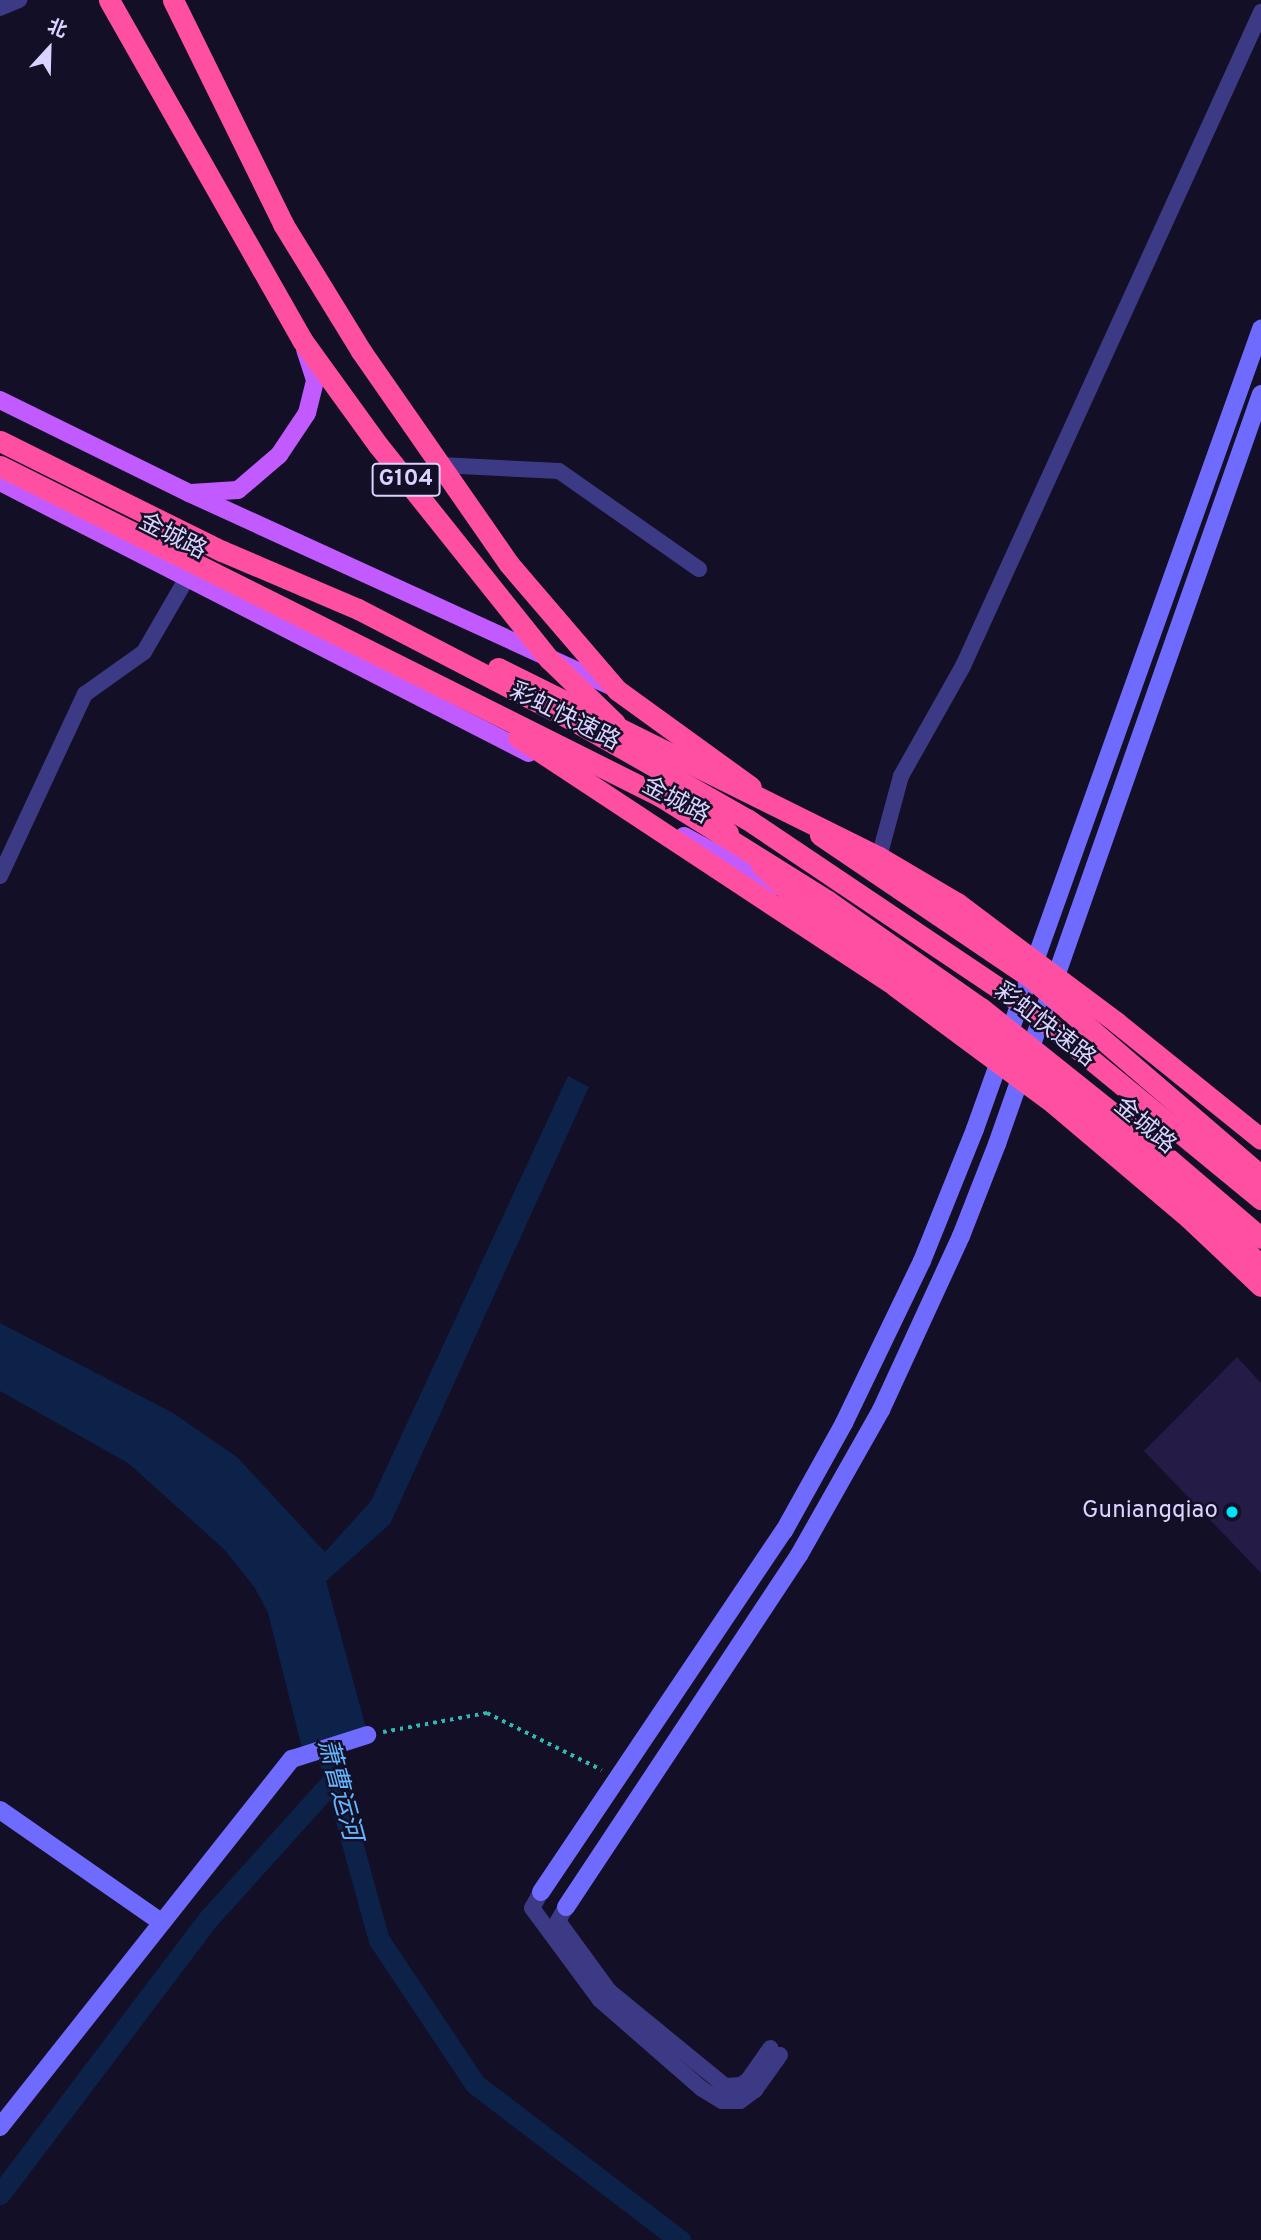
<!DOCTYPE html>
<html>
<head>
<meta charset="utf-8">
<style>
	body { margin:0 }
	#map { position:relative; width:1261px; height:2240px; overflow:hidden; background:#130f26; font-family:Overpass,"Noto Sans SC",sans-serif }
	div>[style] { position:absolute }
	.water>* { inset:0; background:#0c2248 }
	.canal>* { height:21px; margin:-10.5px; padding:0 10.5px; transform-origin:10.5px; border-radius:10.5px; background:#0c2248 }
	.building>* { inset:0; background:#241b47 }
	.path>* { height:3.5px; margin-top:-1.75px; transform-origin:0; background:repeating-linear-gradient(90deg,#2fb8b0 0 3.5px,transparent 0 8.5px) }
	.street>* { height:16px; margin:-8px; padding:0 8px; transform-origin:8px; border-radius:8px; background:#3d3a85 }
	.secondary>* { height:18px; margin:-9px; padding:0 9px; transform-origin:9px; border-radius:9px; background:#6f6bff }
	.primary>* { height:18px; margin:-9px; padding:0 9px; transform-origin:9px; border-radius:9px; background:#c25bff }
	.highway>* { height:21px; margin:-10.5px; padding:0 10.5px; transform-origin:10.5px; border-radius:10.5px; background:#ff4fa3 }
	.highway-bridge>* { height:21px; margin:-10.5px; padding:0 10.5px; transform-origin:10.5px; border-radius:10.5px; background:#ff4fa3 }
	.dots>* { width:19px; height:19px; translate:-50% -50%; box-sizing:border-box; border:4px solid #130f26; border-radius:50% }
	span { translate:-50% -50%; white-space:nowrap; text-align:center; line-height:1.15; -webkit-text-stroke:5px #130f26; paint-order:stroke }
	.shield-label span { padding:2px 5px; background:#130f26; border:2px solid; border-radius:5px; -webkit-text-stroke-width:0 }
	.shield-label { font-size:23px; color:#d9d4ff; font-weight:700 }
	.street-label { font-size:24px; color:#d9d4ff }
	.poi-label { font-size:24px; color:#d9d4ff }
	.right { translate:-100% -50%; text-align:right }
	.water-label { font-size:26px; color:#62b6ff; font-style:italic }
	.north { position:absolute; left:14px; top:14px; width:70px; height:70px; -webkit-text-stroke:5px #130f26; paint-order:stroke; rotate:22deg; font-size:19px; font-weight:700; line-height:28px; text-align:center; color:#d9d4ff }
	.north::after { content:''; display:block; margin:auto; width:24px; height:32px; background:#d9d4ff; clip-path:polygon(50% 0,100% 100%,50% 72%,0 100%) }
</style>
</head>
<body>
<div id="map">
	<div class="water">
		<div style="clip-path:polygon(568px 1076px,589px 1087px,390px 1524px,326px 1581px,366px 1728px,302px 1748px,268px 1613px,255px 1588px,225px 1550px,128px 1463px,0 1391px,0 1323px,173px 1413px,237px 1457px,325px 1552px,371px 1501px)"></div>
	</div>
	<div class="canal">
		<div style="left:321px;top:1730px;width:218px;rotate:74.6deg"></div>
		<div style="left:379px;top:1940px;width:173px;rotate:56.3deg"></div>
		<div style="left:475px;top:2084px;width:258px;rotate:37.3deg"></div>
		<div style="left:0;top:2194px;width:346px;rotate:-52.9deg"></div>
		<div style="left:209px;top:1918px;width:188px;rotate:-48deg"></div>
	</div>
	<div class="building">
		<div style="clip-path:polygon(1237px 1357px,1261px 1383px,1261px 1573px,1144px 1451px)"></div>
	</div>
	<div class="path">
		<div style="left:383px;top:1732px;width:106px;rotate:-10.4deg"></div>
		<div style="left:487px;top:1713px;width:128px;rotate:26.4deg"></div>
	</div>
	<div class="street">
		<div style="left:0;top:8px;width:21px;rotate:-23deg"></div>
		<div style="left:440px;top:465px;width:119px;rotate:2.9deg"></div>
		<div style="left:559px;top:471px;width:171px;rotate:35deg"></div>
		<div style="left:879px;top:857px;width:84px;rotate:-74.8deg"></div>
		<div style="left:901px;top:776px;width:126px;rotate:-60.6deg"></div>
		<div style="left:963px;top:666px;width:719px;rotate:-65.5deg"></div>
		<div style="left:0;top:876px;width:201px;rotate:-65deg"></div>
		<div style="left:85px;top:694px;width:72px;rotate:-35.4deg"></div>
		<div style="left:144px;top:652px;width:88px;rotate:-59.9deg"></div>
		<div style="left:541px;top:1892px;width:18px;rotate:119deg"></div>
		<div style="left:532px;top:1908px;width:114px;rotate:53.5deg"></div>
		<div style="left:600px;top:2000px;width:135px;rotate:41.1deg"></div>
		<div style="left:702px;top:2089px;width:23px;rotate:31deg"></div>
		<div style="left:722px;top:2101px;width:18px"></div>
		<div style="left:740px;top:2101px;width:19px;rotate:-36deg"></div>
		<div style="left:755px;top:2090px;width:43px;rotate:-54.5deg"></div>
		<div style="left:566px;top:1907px;width:16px;rotate:120deg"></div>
		<div style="left:558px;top:1921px;width:87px;rotate:53.9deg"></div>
		<div style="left:609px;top:1991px;width:150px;rotate:39.3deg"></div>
		<div style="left:725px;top:2086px;width:16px;rotate:-4deg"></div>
		<div style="left:741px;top:2085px;width:9px;rotate:-36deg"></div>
		<div style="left:748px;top:2080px;width:39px;rotate:-55deg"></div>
	</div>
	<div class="secondary">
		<div style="left:0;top:1810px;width:195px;rotate:34.8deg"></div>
		<div style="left:541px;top:1892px;width:435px;rotate:-56.1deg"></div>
		<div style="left:784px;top:1531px;width:124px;rotate:-60.9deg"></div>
		<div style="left:844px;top:1423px;width:180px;rotate:-64.3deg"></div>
		<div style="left:922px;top:1261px;width:142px;rotate:-68.1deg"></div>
		<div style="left:975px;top:1129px;width:850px;rotate:-70.33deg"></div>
		<div style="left:566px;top:1907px;width:422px;rotate:-56.5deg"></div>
		<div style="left:799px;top:1555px;width:167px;rotate:-60.5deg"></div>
		<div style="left:881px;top:1410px;width:192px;rotate:-65.3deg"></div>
		<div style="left:961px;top:1236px;width:99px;rotate:-68.6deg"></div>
		<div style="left:997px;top:1144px;width:795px;rotate:-70.61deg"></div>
		<div style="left:0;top:2127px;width:470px;rotate:-51.6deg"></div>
		<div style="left:292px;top:1759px;width:79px;rotate:-17.7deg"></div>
	</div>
	<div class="primary">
		<div style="left:0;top:400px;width:211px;rotate:26.2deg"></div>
		<div style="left:189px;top:493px;width:468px;rotate:24.6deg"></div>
		<div style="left:0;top:482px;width:594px;rotate:27.13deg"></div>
		<div style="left:191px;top:493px;width:47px;rotate:-3.7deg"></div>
		<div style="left:238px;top:490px;width:54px;rotate:-40.5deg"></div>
		<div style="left:279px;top:455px;width:50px;rotate:-56.3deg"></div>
		<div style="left:307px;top:413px;width:34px;rotate:-76deg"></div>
		<div style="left:315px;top:380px;width:32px;rotate:-108deg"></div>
		<div style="left:684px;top:836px;width:105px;rotate:28.5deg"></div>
	</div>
	<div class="highway">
		<div style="left:109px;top:0;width:391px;rotate:60.4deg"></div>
		<div style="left:302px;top:340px;width:130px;rotate:54.1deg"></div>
		<div style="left:378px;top:445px;width:274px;rotate:51.4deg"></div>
		<div style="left:549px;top:659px;width:92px;rotate:44.1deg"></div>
		<div style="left:173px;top:0;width:250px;rotate:63.8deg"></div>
		<div style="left:283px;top:224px;width:149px;rotate:58.4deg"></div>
		<div style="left:361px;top:351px;width:259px;rotate:55.2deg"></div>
		<div style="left:509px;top:564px;width:166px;rotate:49.4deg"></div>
		<div style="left:617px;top:690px;width:165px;rotate:35.9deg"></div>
		<div style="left:676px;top:782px;width:73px;rotate:44.4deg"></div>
		<div style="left:820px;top:835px;width:254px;rotate:34.1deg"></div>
		<div style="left:1030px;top:977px;width:305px;rotate:40.7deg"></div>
		<div style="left:761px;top:865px;width:42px;rotate:44deg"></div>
		<div style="left:791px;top:894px;width:309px;rotate:35.9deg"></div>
		<div style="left:1041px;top:1075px;width:291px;rotate:40.8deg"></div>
	</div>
	<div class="highway-bridge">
		<div style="left:0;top:441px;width:248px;rotate:26.4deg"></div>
		<div style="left:222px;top:551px;width:148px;rotate:23.1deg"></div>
		<div style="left:358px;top:609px;width:246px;rotate:27.4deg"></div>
		<div style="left:576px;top:722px;width:197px;rotate:29.6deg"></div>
		<div style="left:747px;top:819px;width:337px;rotate:33.9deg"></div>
		<div style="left:1027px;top:1007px;width:303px;rotate:39.4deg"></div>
		<div style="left:0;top:466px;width:738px;rotate:26.57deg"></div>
		<div style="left:660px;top:796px;width:198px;rotate:32deg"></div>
		<div style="left:828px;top:901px;width:187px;rotate:35deg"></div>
		<div style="left:981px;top:1008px;width:223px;rotate:38.6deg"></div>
		<div style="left:1155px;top:1147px;width:140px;rotate:40.6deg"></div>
		<div style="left:498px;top:668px;width:425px;rotate:26.4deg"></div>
		<div style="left:879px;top:857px;width:91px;rotate:30.5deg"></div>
		<div style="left:957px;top:903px;width:199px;rotate:36.8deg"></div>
		<div style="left:1116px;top:1022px;width:186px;rotate:38.9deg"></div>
		<div style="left:518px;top:737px;width:452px;rotate:33.4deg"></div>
		<div style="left:895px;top:986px;width:197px;rotate:36.5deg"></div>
		<div style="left:1053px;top:1103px;width:178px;rotate:40.2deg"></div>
		<div style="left:1189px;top:1218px;width:99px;rotate:43.4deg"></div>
	</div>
	<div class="dots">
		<div style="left:1232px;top:1512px;background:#00e5ff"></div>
	</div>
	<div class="shield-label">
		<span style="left:406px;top:480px">G104</span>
	</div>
	<div class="street-label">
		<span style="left:172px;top:538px;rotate:27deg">金城路</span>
		<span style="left:564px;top:718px;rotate:27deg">彩虹快速路</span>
		<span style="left:675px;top:802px;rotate:28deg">金城路</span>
		<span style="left:1044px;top:1026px;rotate:38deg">彩虹快速路</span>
		<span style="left:1144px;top:1127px;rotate:40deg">金城路</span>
	</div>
	<div class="poi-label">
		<span class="right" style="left:1218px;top:1512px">Guniangqiao</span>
	</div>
	<div class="water-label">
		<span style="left:338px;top:1790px;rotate:75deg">萧曹运河</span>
	</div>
	<div class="north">北</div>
</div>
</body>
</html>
